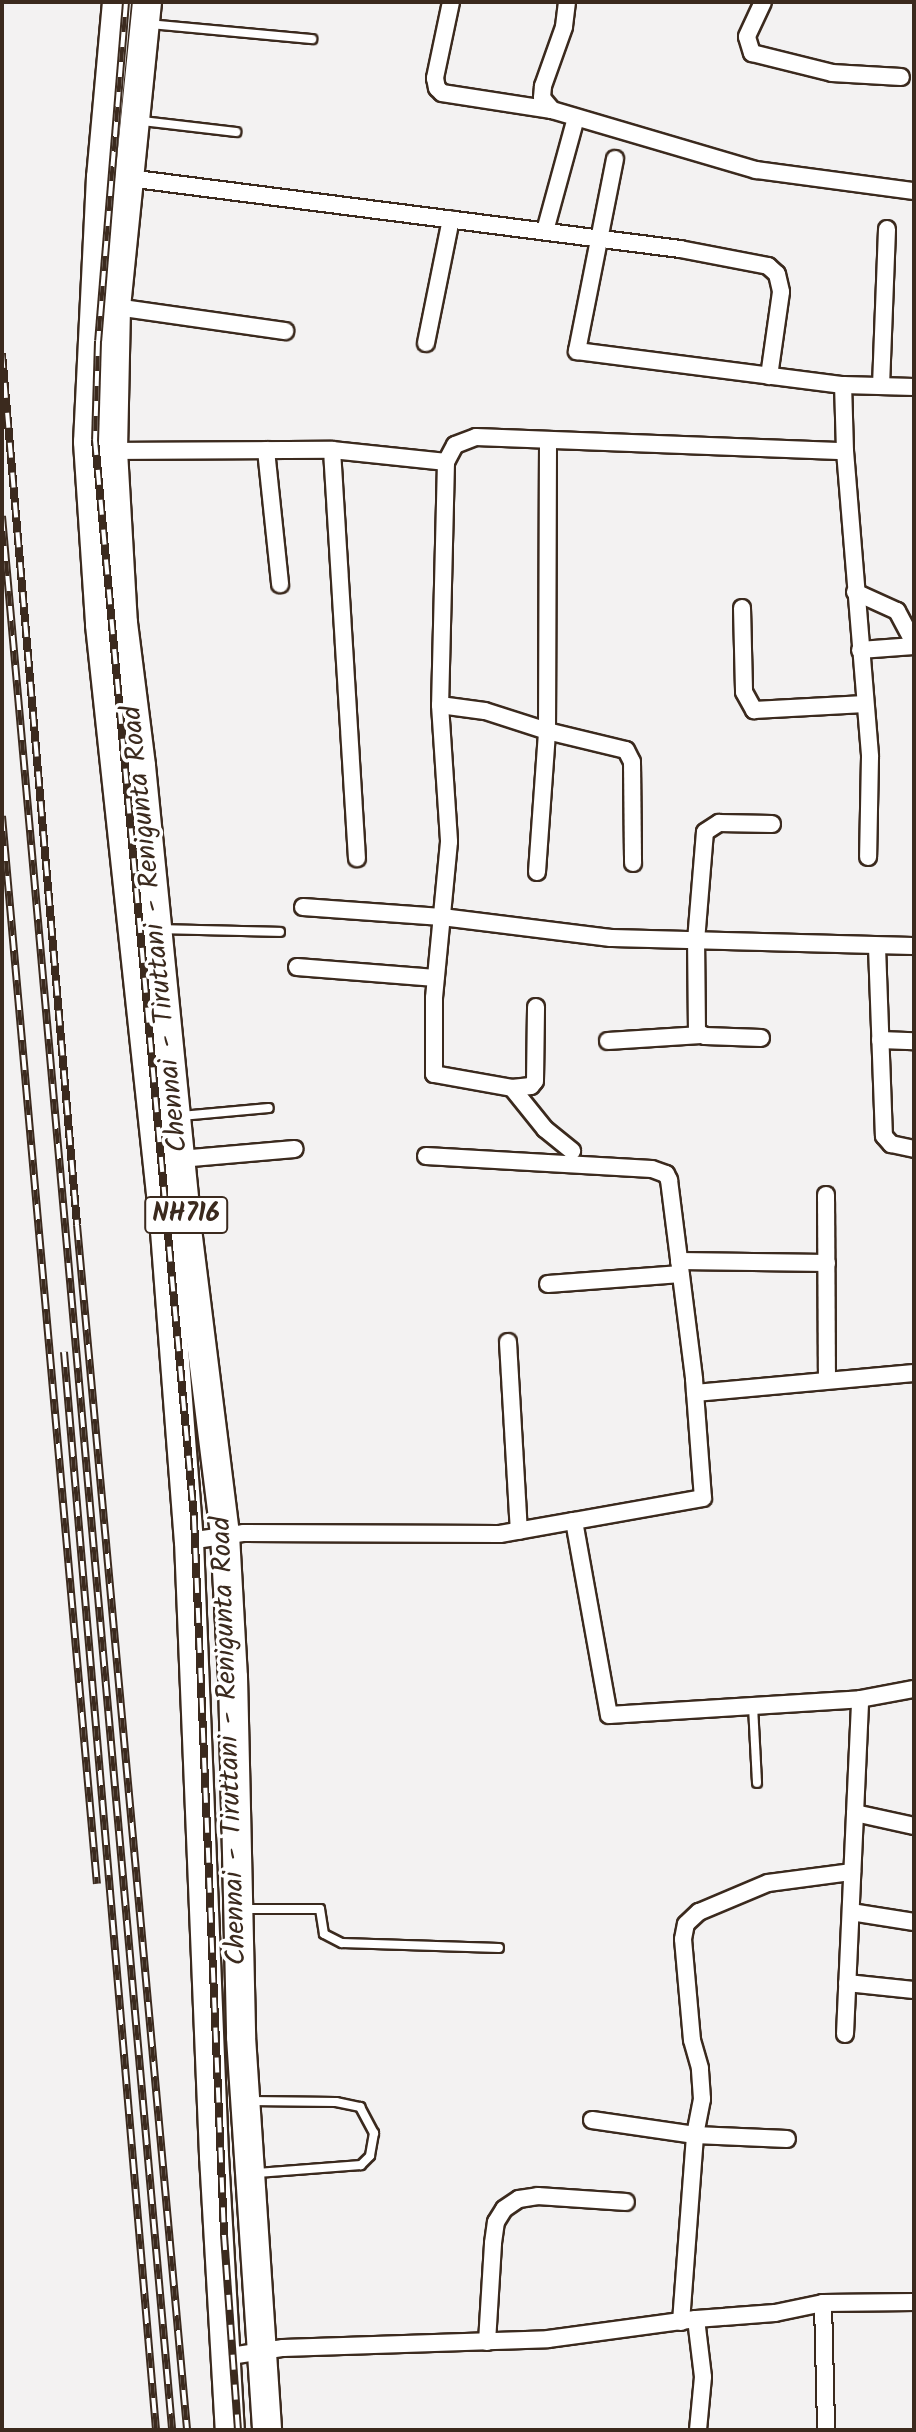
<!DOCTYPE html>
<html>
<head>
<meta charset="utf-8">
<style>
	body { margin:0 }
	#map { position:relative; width:916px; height:2432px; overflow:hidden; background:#f3f2f2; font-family:Kalam,sans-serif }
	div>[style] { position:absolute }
	.roads { filter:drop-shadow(2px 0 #3b2a1e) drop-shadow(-2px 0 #3b2a1e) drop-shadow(0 2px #3b2a1e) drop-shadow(0 -2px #3b2a1e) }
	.lane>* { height:8px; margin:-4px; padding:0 4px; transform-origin:4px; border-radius:4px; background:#fff }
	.street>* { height:16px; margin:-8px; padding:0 8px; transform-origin:8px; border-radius:8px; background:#fff }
	.highway>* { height:28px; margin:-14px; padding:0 14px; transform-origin:14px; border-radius:14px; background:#fff }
	.rail>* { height:8px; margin-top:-4px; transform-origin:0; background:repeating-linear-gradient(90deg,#fff 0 15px,#3b2a1e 0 30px); box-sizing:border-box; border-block:2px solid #3b2a1e }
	span { translate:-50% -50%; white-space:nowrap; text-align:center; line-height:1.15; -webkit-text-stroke:7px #fff; paint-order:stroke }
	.shield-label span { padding:2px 6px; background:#fff; border:2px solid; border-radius:6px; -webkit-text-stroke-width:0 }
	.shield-label { font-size:26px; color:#3b2a1e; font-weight:700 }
	.street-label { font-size:28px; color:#3b2a1e }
	.frame { position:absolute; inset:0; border:4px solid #3b2a1e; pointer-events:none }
</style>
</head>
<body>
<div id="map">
	<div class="roads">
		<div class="lane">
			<div style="left:149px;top:24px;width:164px;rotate:5.3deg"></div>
			<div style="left:142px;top:121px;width:95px;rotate:6.7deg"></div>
			<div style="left:161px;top:929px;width:119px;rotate:1.4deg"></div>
			<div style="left:181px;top:1116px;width:88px;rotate:-5.2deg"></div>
			<div style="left:753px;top:1706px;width:77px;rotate:87deg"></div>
			<div style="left:243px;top:1909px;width:77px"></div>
			<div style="left:320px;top:1909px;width:25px;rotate:81deg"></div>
			<div style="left:324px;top:1934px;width:20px;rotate:27deg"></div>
			<div style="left:342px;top:1943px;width:157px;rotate:1.8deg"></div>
			<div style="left:250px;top:2101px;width:86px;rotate:0.7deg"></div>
			<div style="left:336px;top:2102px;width:25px;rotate:12deg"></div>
			<div style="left:360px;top:2107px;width:30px;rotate:62deg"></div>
			<div style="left:374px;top:2133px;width:23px;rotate:100deg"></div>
			<div style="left:370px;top:2156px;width:13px;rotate:135deg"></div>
			<div style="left:361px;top:2165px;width:104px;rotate:175.6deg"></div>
		</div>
		<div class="street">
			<div style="left:451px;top:2px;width:78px;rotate:101.9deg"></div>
			<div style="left:435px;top:78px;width:10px;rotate:79deg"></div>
			<div style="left:437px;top:88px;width:7px;rotate:45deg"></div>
			<div style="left:442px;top:93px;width:111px;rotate:8.8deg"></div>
			<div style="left:567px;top:2px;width:25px;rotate:97deg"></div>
			<div style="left:564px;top:27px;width:63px;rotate:109.6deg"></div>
			<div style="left:543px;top:86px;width:12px;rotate:95deg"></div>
			<div style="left:542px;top:98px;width:16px;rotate:50deg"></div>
			<div style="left:552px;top:110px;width:213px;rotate:16.4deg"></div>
			<div style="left:756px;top:170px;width:159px;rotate:7.6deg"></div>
			<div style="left:763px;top:2px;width:38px;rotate:115deg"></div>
			<div style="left:747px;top:37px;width:17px;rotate:73deg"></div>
			<div style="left:752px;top:53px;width:82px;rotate:14deg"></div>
			<div style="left:832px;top:73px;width:69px;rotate:3.3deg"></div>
			<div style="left:615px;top:159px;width:196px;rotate:101.2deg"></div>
			<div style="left:577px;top:351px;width:268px;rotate:7.3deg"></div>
			<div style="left:128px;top:178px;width:557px;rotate:7.33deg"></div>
			<div style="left:680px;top:249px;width:90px;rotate:10.9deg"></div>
			<div style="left:768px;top:266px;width:12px;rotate:42deg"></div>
			<div style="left:777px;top:274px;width:18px;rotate:77deg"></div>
			<div style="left:781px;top:292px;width:85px;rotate:98.1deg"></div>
			<div style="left:545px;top:231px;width:117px;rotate:-74.7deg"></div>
			<div style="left:116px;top:307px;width:171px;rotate:8.1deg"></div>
			<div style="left:426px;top:343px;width:126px;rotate:-78.6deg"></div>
			<div style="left:881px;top:386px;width:157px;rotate:-87.8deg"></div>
			<div style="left:266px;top:450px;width:135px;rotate:84deg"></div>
			<div style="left:332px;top:450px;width:409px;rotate:86.5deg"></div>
			<div style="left:106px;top:451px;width:226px;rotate:-0.3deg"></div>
			<div style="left:332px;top:450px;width:115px;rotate:6deg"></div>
			<div style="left:446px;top:462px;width:243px;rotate:91.4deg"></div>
			<div style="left:440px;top:705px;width:137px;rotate:86.2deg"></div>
			<div style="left:449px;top:842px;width:157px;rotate:95.5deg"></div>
			<div style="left:434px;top:998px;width:76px;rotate:90deg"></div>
			<div style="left:434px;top:1074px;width:79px;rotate:10.2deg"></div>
			<div style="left:512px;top:1088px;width:19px;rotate:-6deg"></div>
			<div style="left:531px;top:1086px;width:6px;rotate:-51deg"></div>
			<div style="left:535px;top:1081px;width:74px;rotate:-89.2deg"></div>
			<div style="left:845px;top:451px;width:66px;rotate:-91.7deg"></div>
			<div style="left:843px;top:385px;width:71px;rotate:1.6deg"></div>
			<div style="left:446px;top:462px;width:19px;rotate:-62deg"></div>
			<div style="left:455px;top:445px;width:22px;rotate:-21deg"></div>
			<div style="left:476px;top:437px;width:369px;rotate:2.2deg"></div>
			<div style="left:845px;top:451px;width:307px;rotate:85.3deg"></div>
			<div style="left:870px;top:757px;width:100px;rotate:91.1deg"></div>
			<div style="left:855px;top:592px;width:46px;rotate:24.3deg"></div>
			<div style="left:897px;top:611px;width:36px;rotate:62deg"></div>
			<div style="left:742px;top:608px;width:84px;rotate:88.6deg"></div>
			<div style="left:744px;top:692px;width:21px;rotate:61deg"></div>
			<div style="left:754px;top:710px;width:111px;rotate:-3.1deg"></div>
			<div style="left:860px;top:650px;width:54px;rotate:-4.2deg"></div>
			<div style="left:440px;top:705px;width:45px;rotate:7.6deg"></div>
			<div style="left:485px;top:711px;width:65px;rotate:17.9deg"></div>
			<div style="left:547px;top:731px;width:81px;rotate:13.5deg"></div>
			<div style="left:626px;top:750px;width:13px;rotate:63deg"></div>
			<div style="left:632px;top:762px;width:101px;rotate:89.4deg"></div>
			<div style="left:537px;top:872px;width:141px;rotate:-85.9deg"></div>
			<div style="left:547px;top:731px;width:290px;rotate:-89.8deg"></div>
			<div style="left:303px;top:907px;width:139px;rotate:4.1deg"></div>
			<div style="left:442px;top:917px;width:170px;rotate:7.1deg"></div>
			<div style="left:611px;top:938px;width:303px;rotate:1.5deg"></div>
			<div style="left:877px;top:947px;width:189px;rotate:87.9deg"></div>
			<div style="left:884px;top:1136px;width:11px;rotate:49deg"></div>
			<div style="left:891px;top:1144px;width:24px;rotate:12deg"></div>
			<div style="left:297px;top:967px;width:139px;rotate:4.5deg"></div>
			<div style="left:761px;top:1038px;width:56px;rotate:-178deg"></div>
			<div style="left:705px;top:1036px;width:9px;rotate:-153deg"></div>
			<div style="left:697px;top:1032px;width:91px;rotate:-90.6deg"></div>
			<div style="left:696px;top:941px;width:109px;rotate:-85.3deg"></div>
			<div style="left:705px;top:832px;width:17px;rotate:-33deg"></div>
			<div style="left:719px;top:823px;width:53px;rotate:1.1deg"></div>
			<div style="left:880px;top:1040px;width:34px;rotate:2deg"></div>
			<div style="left:608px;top:1041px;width:93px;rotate:-3.7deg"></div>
			<div style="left:512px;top:1088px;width:53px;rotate:51.2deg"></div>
			<div style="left:545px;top:1129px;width:35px;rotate:39deg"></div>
			<div style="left:426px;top:1156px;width:226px;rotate:3.3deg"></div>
			<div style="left:652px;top:1169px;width:15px;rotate:20deg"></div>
			<div style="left:666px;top:1174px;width:7px;rotate:63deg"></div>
			<div style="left:669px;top:1180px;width:201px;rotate:82.8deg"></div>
			<div style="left:694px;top:1379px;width:119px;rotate:85.7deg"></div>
			<div style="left:703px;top:1498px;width:131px;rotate:169.9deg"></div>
			<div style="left:180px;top:1159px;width:115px;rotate:-5deg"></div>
			<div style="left:826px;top:1195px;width:184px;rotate:89.7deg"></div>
			<div style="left:679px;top:1261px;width:148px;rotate:0.8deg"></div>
			<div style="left:548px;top:1284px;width:133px;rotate:-4.3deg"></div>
			<div style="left:508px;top:1342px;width:189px;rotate:86.7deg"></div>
			<div style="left:695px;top:1393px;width:220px;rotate:-5.2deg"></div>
			<div style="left:189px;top:1541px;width:56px;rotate:-8.3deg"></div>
			<div style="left:244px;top:1533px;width:256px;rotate:0.2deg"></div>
			<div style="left:500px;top:1534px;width:75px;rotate:-10deg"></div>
			<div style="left:574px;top:1521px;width:197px;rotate:79.8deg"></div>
			<div style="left:609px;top:1715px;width:252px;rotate:-3.6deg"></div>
			<div style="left:860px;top:1699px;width:55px;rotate:-10.5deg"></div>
			<div style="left:855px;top:1813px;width:60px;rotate:12.4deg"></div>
			<div style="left:851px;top:1912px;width:64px;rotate:9deg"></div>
			<div style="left:847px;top:1983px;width:67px;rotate:6deg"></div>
			<div style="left:845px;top:2034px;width:335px;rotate:-87.4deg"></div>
			<div style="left:592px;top:2120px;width:104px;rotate:8.3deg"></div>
			<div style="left:695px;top:2135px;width:92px;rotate:2.5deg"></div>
			<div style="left:823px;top:2303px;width:127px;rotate:88.6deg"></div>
			<div style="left:696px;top:2319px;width:58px;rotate:83.1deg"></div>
			<div style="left:703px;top:2377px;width:53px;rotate:95.4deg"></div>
			<div style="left:681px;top:2322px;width:188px;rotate:-85.7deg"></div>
			<div style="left:695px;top:2135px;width:37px;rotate:-79deg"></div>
			<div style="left:702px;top:2099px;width:31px;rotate:-94deg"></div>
			<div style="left:700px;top:2068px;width:29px;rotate:-106deg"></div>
			<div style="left:692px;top:2040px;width:101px;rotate:-95.1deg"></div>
			<div style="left:683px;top:1939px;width:15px;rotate:-79deg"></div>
			<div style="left:686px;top:1924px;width:18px;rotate:-43deg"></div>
			<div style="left:699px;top:1912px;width:75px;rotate:-22.8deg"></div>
			<div style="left:768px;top:1883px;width:85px;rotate:-7.5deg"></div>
			<div style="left:487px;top:2342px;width:99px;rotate:-86.5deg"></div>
			<div style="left:493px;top:2243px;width:21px;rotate:-82deg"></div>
			<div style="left:496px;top:2222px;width:15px;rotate:-58deg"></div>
			<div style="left:504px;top:2209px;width:18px;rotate:-34deg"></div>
			<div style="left:519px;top:2199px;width:19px;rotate:-9deg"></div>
			<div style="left:538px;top:2196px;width:88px;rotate:3.9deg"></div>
			<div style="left:224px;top:2357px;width:60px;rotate:-8.7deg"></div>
			<div style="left:283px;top:2348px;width:265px;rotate:-1.9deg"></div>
			<div style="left:548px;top:2339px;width:149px;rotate:-7.7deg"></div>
			<div style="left:696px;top:2319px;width:79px;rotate:-4.3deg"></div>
			<div style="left:775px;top:2313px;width:49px;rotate:-11.8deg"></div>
			<div style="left:823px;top:2303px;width:91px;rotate:-0.6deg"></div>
		</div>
		<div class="highway">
			<div style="left:117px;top:2px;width:176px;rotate:95.2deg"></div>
			<div style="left:101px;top:177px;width:265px;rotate:92.8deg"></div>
			<div style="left:88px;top:442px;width:183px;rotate:86.2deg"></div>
			<div style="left:100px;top:625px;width:609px;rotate:83.88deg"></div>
			<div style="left:165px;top:1231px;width:311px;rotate:85.6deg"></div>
			<div style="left:189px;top:1541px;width:616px;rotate:87.67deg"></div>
			<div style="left:214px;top:2156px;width:274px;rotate:86.7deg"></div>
			<div style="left:147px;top:2px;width:307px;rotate:95.8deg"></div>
			<div style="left:116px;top:307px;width:144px;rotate:91.2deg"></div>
			<div style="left:113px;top:451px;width:172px;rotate:86.7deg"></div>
			<div style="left:123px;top:623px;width:144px;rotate:82.8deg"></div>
			<div style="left:141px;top:766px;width:465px;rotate:84.3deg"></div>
			<div style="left:187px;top:1229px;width:308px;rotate:82.9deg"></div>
			<div style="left:225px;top:1535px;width:142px;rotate:86.8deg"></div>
			<div style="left:233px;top:1677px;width:360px;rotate:88.7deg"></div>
			<div style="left:241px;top:2037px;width:394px;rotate:86.2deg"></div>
		</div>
	</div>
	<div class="rail">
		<div style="left:126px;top:2px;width:340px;rotate:94.7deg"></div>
		<div style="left:98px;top:341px;width:99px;rotate:91.7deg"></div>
		<div style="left:95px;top:440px;width:1083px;rotate:84.75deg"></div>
		<div style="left:194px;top:1518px;width:718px;rotate:87.6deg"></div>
		<div style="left:224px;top:2235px;width:196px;rotate:85.9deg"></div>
		<div style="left:2px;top:353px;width:875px;rotate:85.08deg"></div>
		<div style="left:77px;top:1225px;width:1210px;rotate:84.78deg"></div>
		<div style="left:2px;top:516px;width:1922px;rotate:84.92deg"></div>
		<div style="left:2px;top:816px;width:1072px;rotate:84.92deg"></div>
		<div style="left:64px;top:1352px;width:1082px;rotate:85.12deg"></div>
	</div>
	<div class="shield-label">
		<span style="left:186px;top:1215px">NH716</span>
	</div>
	<div class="street-label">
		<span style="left:156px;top:929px;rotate:-96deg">Chennai - Tiruttani - Renigunta Road</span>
		<span style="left:230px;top:1741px;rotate:-92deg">Chennai - Tiruttani - Renigunta Road</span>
	</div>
	<div class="frame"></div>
</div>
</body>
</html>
